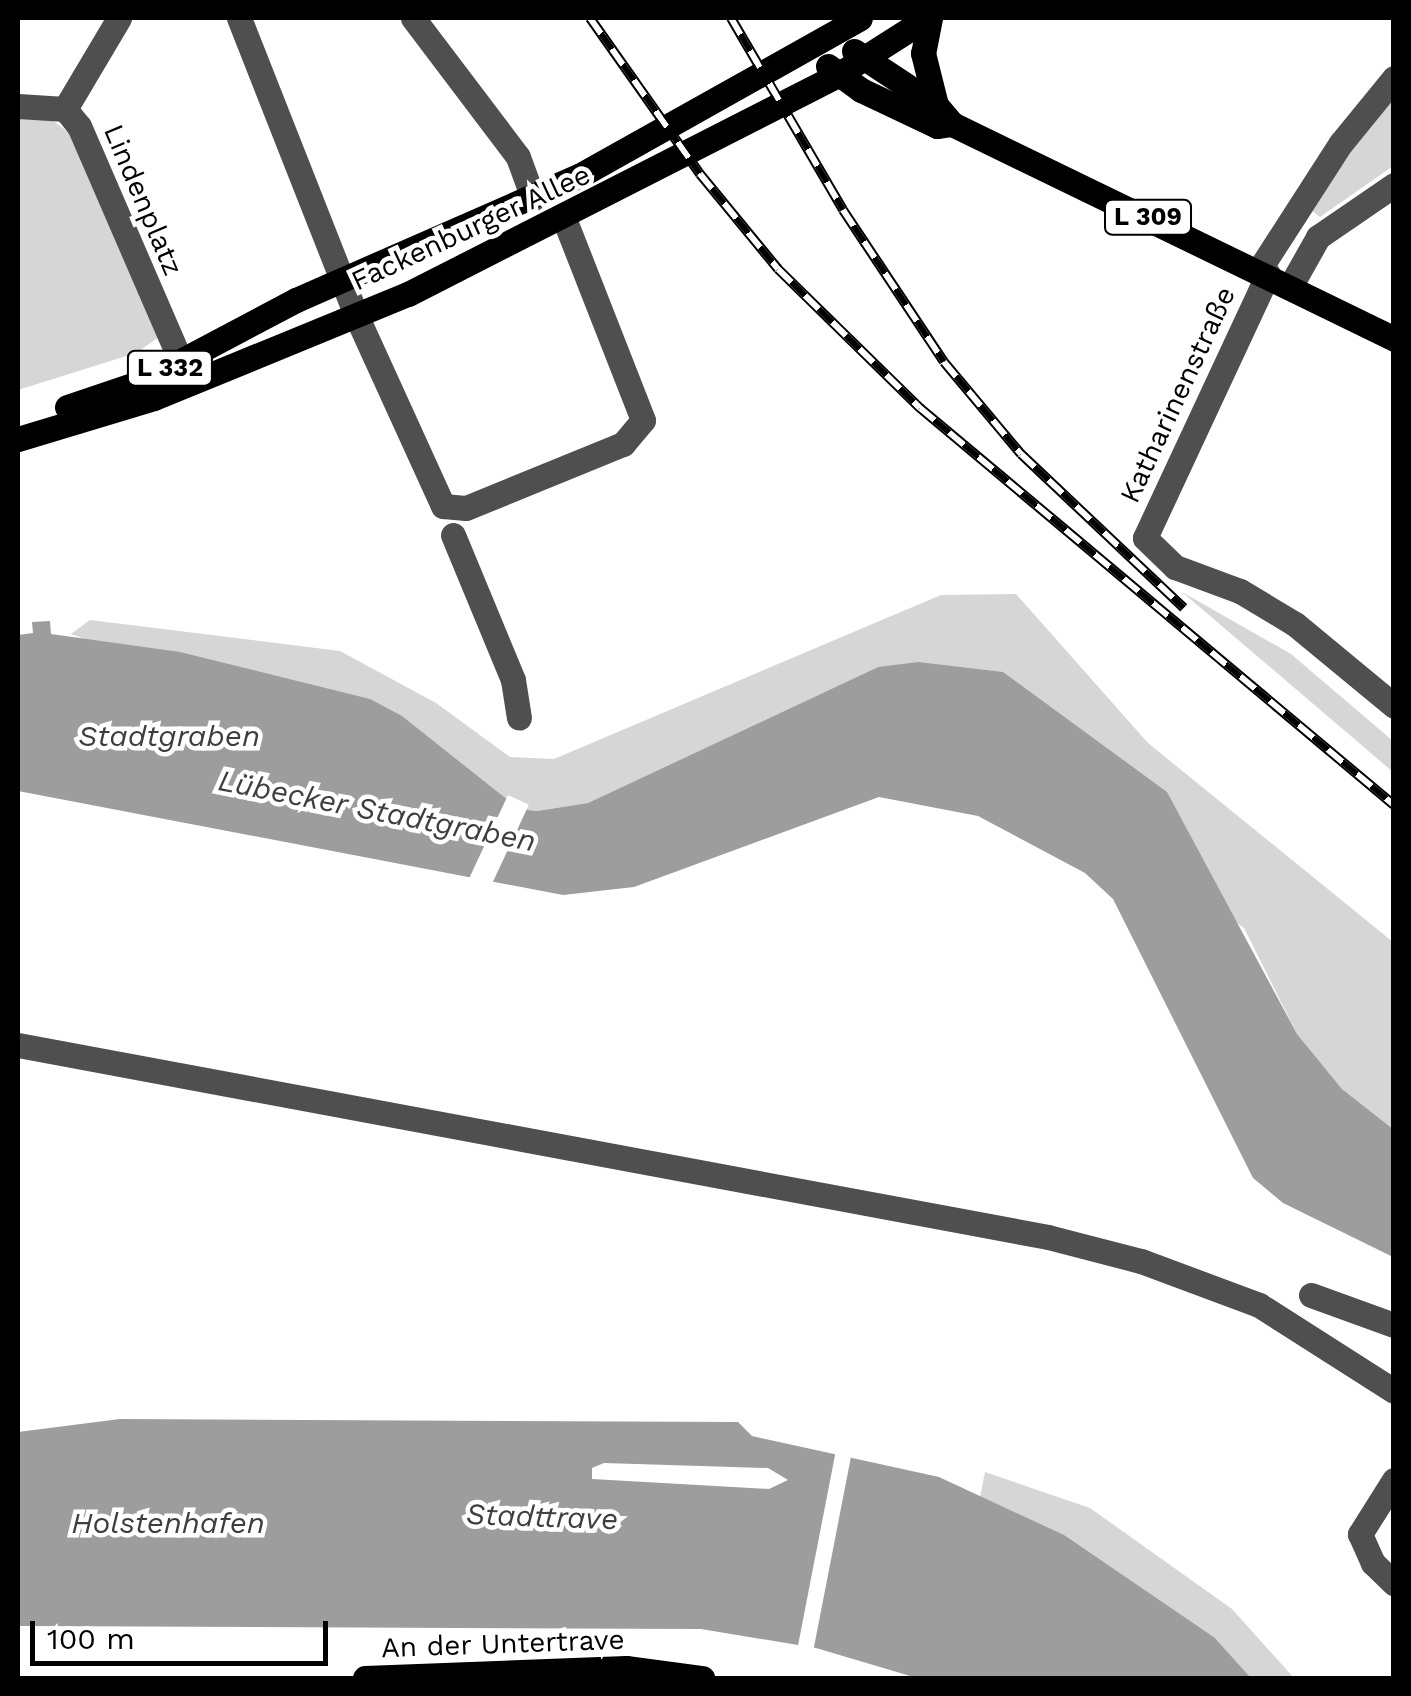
<!DOCTYPE html>
<html>
<head>
<meta charset="utf-8">
<style>
	body { margin:0 }
	#map { position:relative; width:1411px; height:1696px; overflow:hidden; background:#fff; font-family:"Work Sans",sans-serif }
	div>[style] { position:absolute }
	.green>* { inset:0; background:#d6d6d6 }
	.water>* { inset:0; background:#9d9d9d }
	.pier>* { inset:0; background:#fff; transform-origin:0 0 }
	.minor>* { height:25px; margin:-12.5px; padding:0 12.5px; transform-origin:12.5px; border-radius:12.5px; background:#4f4f4f }
	.major>* { height:25px; margin:-12.5px; padding:0 12.5px; transform-origin:12.5px; border-radius:12.5px; background:#000 }
	.rail>* { height:10px; margin-top:-5px; transform-origin:0; background:repeating-linear-gradient(90deg,#fff 0 19px,#000 0 38px); box-sizing:border-box; border-block:2px solid #000 }
	span { translate:-50% -50%; white-space:nowrap; text-align:center; line-height:1.15; -webkit-text-stroke:9px #fff; paint-order:stroke }
	.shield-label span { padding:2px 8px; background:#fff; border:2px solid; border-radius:8px; -webkit-text-stroke-width:0 }
	.shield-label { font-size:25px; color:#000; font-weight:700 }
	.street-label { font-size:28px; color:#000 }
	.water-label { font-size:30px; color:#3e3e3e; font-style:italic }
	.frame { position:absolute; inset:0; border:20px solid #000; pointer-events:none }
	.scale { position:absolute; left:30px; top:1621px; width:298px; height:45px; box-sizing:border-box; border:5px solid #000; border-top:0; padding-left:12px; font-size:30px; line-height:35px; white-space:nowrap; color:#000; -webkit-text-stroke:8px #fff; paint-order:stroke }
</style>
</head>
<body>
<div id="map">
	<div class="green">
		<div style="clip-path:polygon(1393px 93px,1393px 166px,1320px 217px,1311px 210px,1325px 185px)"></div>
		<div style="clip-path:polygon(18px 116px,52px 120px,72px 135px,159px 337px,136px 353px,18px 390px)"></div>
		<div style="clip-path:polygon(1182px 592px,1291px 654px,1393px 741px,1393px 772px)"></div>
		<div style="clip-path:polygon(1016px 594px,1148px 743px,1393px 942px,1393px 1129px,1342px 1089px,1297px 1034px,1244px 928px,878px 667px,588px 803px,537px 811px,519px 809px,474px 777px,71px 634px,90px 620px,340px 651px,436px 703px,510px 757px,554px 759px,941px 595px)"></div>
		<div style="clip-path:polygon(985px 1472px,1090px 1508px,1232px 1609px,1294px 1678px,1251px 1678px,1215px 1638px,980px 1497px)"></div>
	</div>
	<div class="water">
		<div style="clip-path:polygon(50px 621px,51px 634px,180px 652px,370px 699px,402px 716px,519px 809px,537px 811px,588px 803px,878px 667px,918px 662px,1003px 672px,1167px 792px,1297px 1034px,1342px 1089px,1393px 1129px,1393px 1257px,1283px 1203px,1253px 1178px,1113px 899px,1085px 873px,978px 816px,879px 797px,634px 887px,563px 895px,18px 791px,18px 635px,33px 633px,32px 622px)"></div>
		<div style="clip-path:polygon(evenodd,120px 1419px,738px 1422px,752px 1436px,939px 1477px,1064px 1535px,1215px 1638px,1251px 1678px,917px 1678px,816px 1648px,701px 1629px,18px 1626px,18px 1432px,120px 1419px,604px 1463px,768px 1468px,788px 1480px,769px 1489px,592px 1479px,592px 1468px,604px 1463px)"></div>
	</div>
	<div class="pier">
		<div style="left:508px;top:795px;width:23px;height:96px;rotate:25deg"></div>
		<div style="left:836px;top:1450px;width:16px;height:203px;rotate:11deg"></div>
	</div>
	<div class="minor">
		<div style="left:239px;top:18px;width:319px;rotate:68.5deg"></div>
		<div style="left:356px;top:315px;width:210px;rotate:65.5deg"></div>
		<div style="left:443px;top:506px;width:23px;rotate:5deg"></div>
		<div style="left:466px;top:508px;width:170px;rotate:-22.2deg"></div>
		<div style="left:623px;top:444px;width:31px;rotate:-50deg"></div>
		<div style="left:643px;top:420px;width:217px;rotate:-111.4deg"></div>
		<div style="left:413px;top:18px;width:174px;rotate:52.9deg"></div>
		<div style="left:518px;top:157px;width:44px;rotate:69.9deg"></div>
		<div style="left:18px;top:106px;width:47px;rotate:3.7deg"></div>
		<div style="left:65px;top:109px;width:22px;rotate:51deg"></div>
		<div style="left:79px;top:126px;width:257px;rotate:66.6deg"></div>
		<div style="left:65px;top:109px;width:106px;rotate:-59.3deg"></div>
		<div style="left:1259px;top:270px;width:151px;rotate:-57.2deg"></div>
		<div style="left:1341px;top:143px;width:84px;rotate:-50.8deg"></div>
		<div style="left:1268px;top:274px;width:291px;rotate:115deg"></div>
		<div style="left:1145px;top:538px;width:42px;rotate:44deg"></div>
		<div style="left:1175px;top:567px;width:69px;rotate:20.3deg"></div>
		<div style="left:1240px;top:591px;width:64px;rotate:31deg"></div>
		<div style="left:1295px;top:624px;width:129px;rotate:39.6deg"></div>
		<div style="left:1291px;top:285px;width:55px;rotate:-60.6deg"></div>
		<div style="left:1318px;top:237px;width:92px;rotate:-34.4deg"></div>
		<div style="left:453px;top:535px;width:157px;rotate:67.5deg"></div>
		<div style="left:513px;top:680px;width:38px;rotate:81deg"></div>
		<div style="left:18px;top:1045px;width:1048px;rotate:10.56deg"></div>
		<div style="left:1048px;top:1237px;width:96px;rotate:14.5deg"></div>
		<div style="left:1141px;top:1261px;width:126px;rotate:20.4deg"></div>
		<div style="left:1259px;top:1305px;width:160px;rotate:32.5deg"></div>
		<div style="left:1311px;top:1295px;width:88px;rotate:19.9deg"></div>
		<div style="left:1394px;top:1480px;width:64px;rotate:122.2deg"></div>
		<div style="left:1360px;top:1534px;width:32px;rotate:66deg"></div>
		<div style="left:1373px;top:1563px;width:29px;rotate:44deg"></div>
	</div>
	<div class="major">
		<div style="left:930px;top:18px;width:36px;rotate:101deg"></div>
		<div style="left:923px;top:53px;width:54px;rotate:76deg"></div>
		<div style="left:854px;top:51px;width:98px;rotate:33.4deg"></div>
		<div style="left:936px;top:105px;width:25px;rotate:50deg"></div>
		<div style="left:952px;top:124px;width:492px;rotate:25.9deg"></div>
		<div style="left:828px;top:66px;width:41px;rotate:36deg"></div>
		<div style="left:861px;top:90px;width:84px;rotate:25.3deg"></div>
		<div style="left:937px;top:126px;width:15px;rotate:-8deg"></div>
		<div style="left:67px;top:407px;width:78px;rotate:-18.7deg"></div>
		<div style="left:141px;top:382px;width:175px;rotate:-27.9deg"></div>
		<div style="left:296px;top:300px;width:309px;rotate:-23.7deg"></div>
		<div style="left:579px;top:176px;width:322px;rotate:-29.3deg"></div>
		<div style="left:18px;top:439px;width:142px;rotate:-16.8deg"></div>
		<div style="left:154px;top:398px;width:274px;rotate:-22.3deg"></div>
		<div style="left:408px;top:294px;width:480px;rotate:-27deg"></div>
		<div style="left:836px;top:76px;width:108px;rotate:-32.5deg"></div>
		<div style="left:365px;top:1678px;width:261px;rotate:-2.2deg"></div>
		<div style="left:626px;top:1668px;width:77px;rotate:7.5deg"></div>
	</div>
	<div class="rail">
		<div style="left:590px;top:18px;width:191px;rotate:54.8deg"></div>
		<div style="left:700px;top:174px;width:123px;rotate:50.6deg"></div>
		<div style="left:778px;top:269px;width:199px;rotate:44.4deg"></div>
		<div style="left:920px;top:408px;width:618px;rotate:39.95deg"></div>
		<div style="left:731px;top:18px;width:222px;rotate:59.7deg"></div>
		<div style="left:843px;top:210px;width:182px;rotate:56.4deg"></div>
		<div style="left:944px;top:362px;width:120px;rotate:50.1deg"></div>
		<div style="left:1021px;top:454px;width:224px;rotate:43.4deg"></div>
	</div>
	<div class="shield-label">
		<span style="left:1148px;top:217px">L 309</span>
		<span style="left:170px;top:368px">L 332</span>
	</div>
	<div class="street-label">
		<span style="left:143px;top:200px;rotate:67deg">Lindenplatz</span>
		<span style="left:471px;top:228px;rotate:-25deg">Fackenburger Allee</span>
		<span style="left:1178px;top:395px;rotate:-65deg">Katharinenstraße</span>
		<span style="left:503px;top:1644px;rotate:-2deg">An der Untertrave</span>
	</div>
	<div class="water-label">
		<span style="left:169px;top:736px">Stadtgraben</span>
		<span style="left:377px;top:811px;rotate:11deg">Lübecker Stadtgraben</span>
		<span style="left:542px;top:1517px;rotate:2deg">Stadttrave</span>
		<span style="left:168px;top:1523px">Holstenhafen</span>
	</div>
	<div class="frame"></div>
	<div class="scale">100 m</div>
</div>
</body>
</html>
